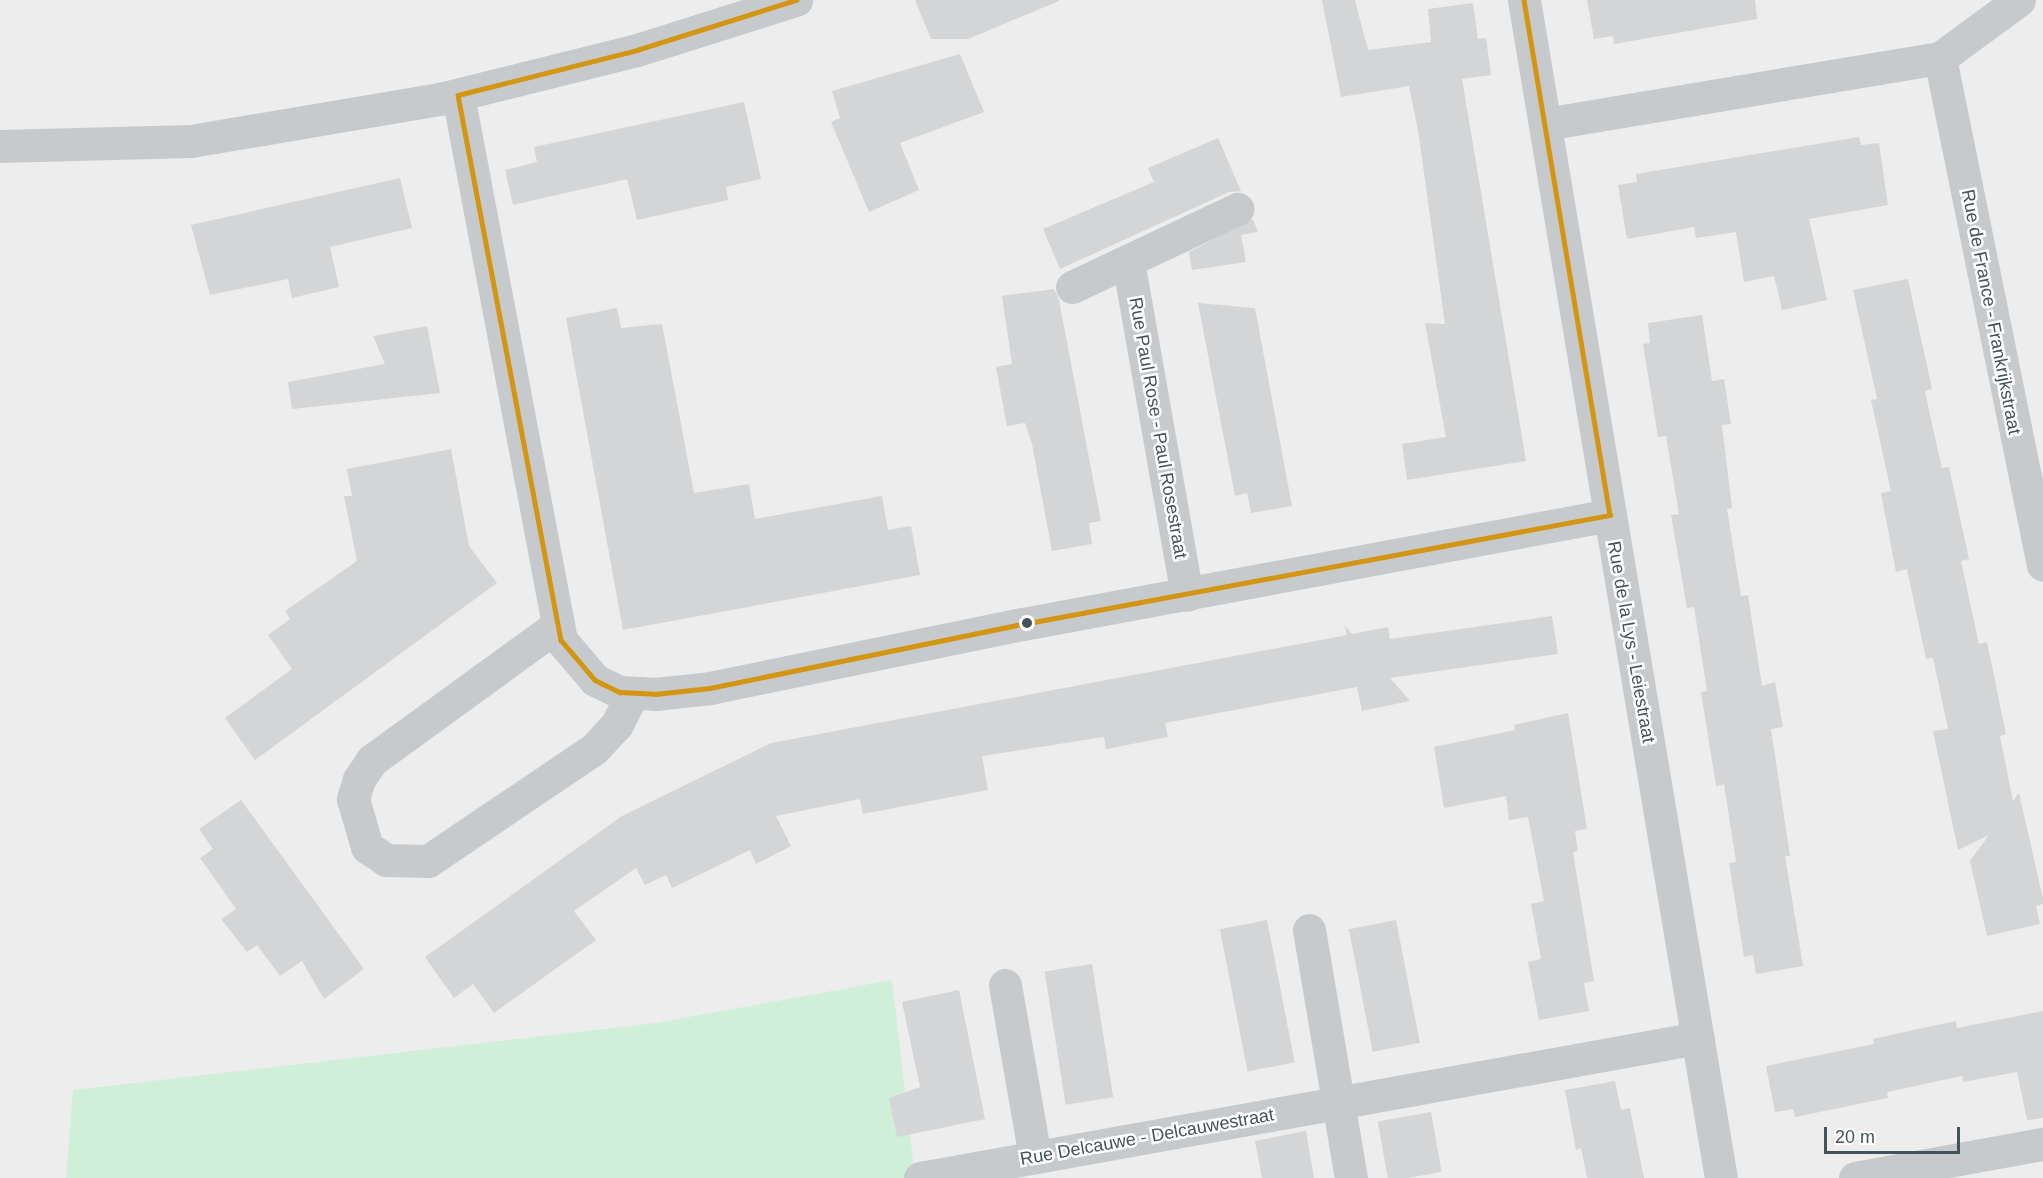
<!DOCTYPE html>
<html>
<head>
<meta charset="utf-8">
<style>
	body { margin:0 }
	#map { position:relative; width:2043px; height:1178px; overflow:hidden; background:#eeeded; font-family:Helvetica,sans-serif }
	div>[style] { position:absolute }
	.green>* { inset:0; background:#d0efd9 }
	.building>* { inset:0; background:#d4d5d6; transform-origin:0 0 }
	.minor>* { height:33px; margin:-16.5px; padding:0 16.5px; transform-origin:16.5px; border-radius:16.5px; background:#c7cacc }
	.bus-1>* { height:4.5px; margin:-2.25px; padding:0 2.25px; transform-origin:2.25px; border-radius:2.25px; background:#d39512 }
	.dots>* { width:16px; height:16px; translate:-50% -50%; box-sizing:border-box; border:3px solid #fff; border-radius:50% }
	span { translate:-50% -50%; white-space:nowrap; text-align:center; line-height:1.15; -webkit-text-stroke:5px #fff; paint-order:stroke }
	.street-label { font-size:18px; color:#44525a }
	.scale { position:absolute; left:1824px; top:1127px; width:136px; height:27px; box-sizing:border-box; border:3px solid #44525a; border-top:0; padding-left:8px; font-size:18px; line-height:21px; white-space:nowrap; color:#44525a; -webkit-text-stroke:4px #fff; paint-order:stroke }
</style>
</head>
<body>
<div id="map">
	<div class="green">
		<div style="clip-path:polygon(892px 980px,915px 1178px,66px 1178px,73px 1090px,656px 1023px)"></div>
	</div>
	<div class="building">
		<div style="clip-path:polygon(915px 0,1059px 0,1059px 1px,968px 39px,931px 39px)"></div>
		<div style="clip-path:polygon(1322px 0,1355px 0,1368px 50px,1431px 42px,1428px 9px,1473px 3px,1478px 39px,1486px 38px,1491px 75px,1462px 79px,1526px 461px,1407px 480px,1402px 444px,1446px 437px,1425px 323px,1445px 324px,1418px 130px,1409px 86px,1341px 97px)"></div>
		<div style="clip-path:polygon(1587px 0,1755px 0,1757px 19px,1614px 44px,1613px 36px,1594px 39px)"></div>
		<div style="clip-path:polygon(960px 54px,984px 112px,900px 143px,919px 190px,869px 212px,831px 122px,840px 118px,832px 91px)"></div>
		<div style="clip-path:polygon(744px 102px,761px 179px,726px 187px,728px 200px,637px 220px,627px 179px,513px 205px,505px 170px,537px 162px,534px 147px)"></div>
		<div style="clip-path:polygon(1859px 137px,1861px 145px,1879px 143px,1888px 205px,1809px 219px,1827px 300px,1782px 310px,1774px 276px,1744px 282px,1736px 232px,1696px 238px,1694px 227px,1627px 239px,1618px 185px,1637px 182px,1636px 174px)"></div>
		<div style="clip-path:polygon(1218px 138px,1241px 191px,1229px 192px,1060px 269px,1043px 229px,1154px 182px,1148px 168px)"></div>
		<div style="clip-path:polygon(400px 178px,412px 228px,330px 247px,339px 287px,292px 298px,288px 279px,210px 295px,191px 225px)"></div>
		<div style="clip-path:polygon(1253px 219px,1258px 232px,1241px 235px,1246px 262px,1192px 270px,1189px 252px)"></div>
		<div style="clip-path:polygon(1908px 279px,1932px 389px,1925px 391px,1933px 429px,1942px 468px,1949px 467px,1969px 559px,1961px 561px,1979px 644px,1987px 642px,2006px 734px,2000px 736px,2013px 801px,2019px 793px,2043px 899px,2043px 904px,2036px 906px,2040px 924px,1987px 936px,1970px 861px,1989px 835px,1958px 850px,1933px 731px,1948px 729px,1933px 658px,1926px 659px,1907px 569px,1896px 572px,1881px 493px,1891px 491px,1871px 400px,1877px 399px,1853px 290px)"></div>
		<div style="clip-path:polygon(1054px 289px,1059px 300px,1101px 521px,1089px 523px,1092px 544px,1052px 551px,1032px 444px,1025px 423px,1007px 426px,996px 367px,1012px 364px,1002px 296px)"></div>
		<div style="clip-path:polygon(1198px 303px,1255px 308px,1292px 506px,1251px 513px,1247px 493px,1235px 496px)"></div>
		<div style="clip-path:polygon(617px 308px,621px 328px,662px 324px,694px 493px,749px 484px,755px 519px,882px 496px,888px 530px,911px 526px,920px 575px,623px 630px,566px 318px)"></div>
		<div style="clip-path:polygon(1702px 315px,1712px 381px,1724px 379px,1731px 424px,1722px 425px,1732px 508px,1727px 509px,1741px 596px,1748px 595px,1762px 686px,1775px 682px,1783px 727px,1771px 729px,1790px 856px,1785px 856px,1803px 966px,1756px 974px,1753px 955px,1744px 957px,1729px 863px,1736px 862px,1724px 784px,1716px 786px,1701px 692px,1707px 691px,1694px 607px,1687px 608px,1671px 515px,1679px 514px,1666px 436px,1658px 437px,1643px 344px,1650px 343px,1648px 323px)"></div>
		<div style="clip-path:polygon(427px 326px,440px 393px,292px 409px,288px 382px,385px 364px,373px 336px)"></div>
		<div style="clip-path:polygon(451px 449px,469px 546px,497px 583px,255px 760px,225px 718px,292px 669px,268px 635px,290px 619px,285px 611px,357px 561px,344px 496px,352px 496px,347px 469px)"></div>
		<div style="clip-path:polygon(1552px 616px,1558px 654px,1390px 678px,1410px 701px,1362px 711px,1357px 687px,1165px 723px,1168px 737px,1106px 749px,1104px 737px,982px 756px,988px 790px,863px 814px,860px 799px,776px 816px,791px 846px,756px 864px,750px 850px,672px 888px,666px 875px,645px 885px,636px 868px,574px 911px,596px 940px,494px 1013px,473px 984px,454px 998px,425px 957px,622px 816px,771px 743px,1347px 635px,1345px 626px,1352px 634px,1388px 627px,1390px 639px)"></div>
		<div style="clip-path:polygon(1568px 713px,1587px 829px,1575px 831px,1578px 851px,1573px 852px,1594px 981px,1584px 983px,1589px 1011px,1539px 1020px,1528px 962px,1541px 959px,1531px 904px,1544px 901px,1528px 817px,1509px 820px,1506px 796px,1444px 808px,1434px 747px,1515px 730px,1514px 725px)"></div>
		<div style="clip-path:polygon(241px 800px,364px 969px,324px 999px,302px 961px,280px 976px,257px 945px,247px 952px,221px 919px,236px 909px,200px 858px,213px 849px,199px 829px)"></div>
		<div style="left:1267px;top:920px;width:145px;height:48px;rotate:79deg"></div>
		<div style="left:1396px;top:920px;width:125px;height:48px;rotate:79deg"></div>
		<div style="left:1092px;top:964px;width:135px;height:48px;rotate:81deg"></div>
		<div style="clip-path:polygon(959px 990px,985px 1119px,897px 1137px,889px 1098px,920px 1087px,902px 1002px)"></div>
		<div style="clip-path:polygon(2043px 1011px,2043px 1118px,2027px 1120px,2017px 1072px,1963px 1082px,1962px 1076px,1887px 1092px,1888px 1098px,1795px 1117px,1793px 1109px,1775px 1112px,1766px 1066px,1874px 1044px,1873px 1039px,1918px 1029px,1956px 1021px,1957px 1028px)"></div>
		<div style="clip-path:polygon(1615px 1081px,1621px 1110px,1630px 1108px,1644px 1178px,1587px 1178px,1581px 1148px,1576px 1150px,1565px 1090px)"></div>
		<div style="left:1431px;top:1112px;width:61px;height:54px;rotate:80deg"></div>
		<div style="clip-path:polygon(1306px 1131px,1314px 1178px,1262px 1178px,1255px 1141px)"></div>
	</div>
	<div class="minor">
		<div style="left:1524px;top:0;width:1194px;rotate:80.51deg"></div>
		<div style="left:2019px;top:0;width:98px;rotate:143.7deg"></div>
		<div style="left:1940px;top:58px;width:517px;rotate:78.52deg"></div>
		<div style="left:458px;top:95px;width:555px;rotate:79.3deg"></div>
		<div style="left:561px;top:640px;width:52px;rotate:49.6deg"></div>
		<div style="left:595px;top:680px;width:28px;rotate:26deg"></div>
		<div style="left:620px;top:692px;width:35px;rotate:3deg"></div>
		<div style="left:655px;top:694px;width:55px;rotate:-6.2deg"></div>
		<div style="left:710px;top:688px;width:319px;rotate:-11.6deg"></div>
		<div style="left:1023px;top:624px;width:597px;rotate:-10.52deg"></div>
		<div style="left:1545px;top:124px;width:400px;rotate:-9.5deg"></div>
		<div style="left:0;top:146px;width:191px;rotate:-1.5deg"></div>
		<div style="left:191px;top:141px;width:253px;rotate:-9.6deg"></div>
		<div style="left:440px;top:99px;width:203px;rotate:-14deg"></div>
		<div style="left:637px;top:50px;width:167px;rotate:-17.5deg"></div>
		<div style="left:1128px;top:261px;width:339px;rotate:80deg"></div>
		<div style="left:1072px;top:287px;width:183px;rotate:-25.3deg"></div>
		<div style="left:558px;top:625px;width:230px;rotate:144deg"></div>
		<div style="left:372px;top:760px;width:23px;rotate:124deg"></div>
		<div style="left:359px;top:779px;width:21px;rotate:107deg"></div>
		<div style="left:353px;top:799px;width:50px;rotate:73.7deg"></div>
		<div style="left:367px;top:847px;width:23px;rotate:34deg"></div>
		<div style="left:386px;top:860px;width:42px;rotate:1.4deg"></div>
		<div style="left:428px;top:861px;width:200px;rotate:-34deg"></div>
		<div style="left:594px;top:749px;width:34px;rotate:-47deg"></div>
		<div style="left:617px;top:724px;width:35px;rotate:-63deg"></div>
		<div style="left:1309px;top:930px;width:252px;rotate:80.4deg"></div>
		<div style="left:1005px;top:985px;width:175px;rotate:80.1deg"></div>
		<div style="left:920px;top:1178px;width:790px;rotate:-10.2deg"></div>
		<div style="left:1855px;top:1178px;width:191px;rotate:-10.3deg"></div>
	</div>
	<div class="bus-1">
		<div style="left:1524px;top:0;width:522px;rotate:80.52deg"></div>
		<div style="left:458px;top:95px;width:555px;rotate:79.3deg"></div>
		<div style="left:561px;top:640px;width:52px;rotate:49.6deg"></div>
		<div style="left:595px;top:680px;width:28px;rotate:26deg"></div>
		<div style="left:620px;top:692px;width:35px;rotate:3deg"></div>
		<div style="left:655px;top:694px;width:55px;rotate:-6.2deg"></div>
		<div style="left:710px;top:688px;width:319px;rotate:-11.6deg"></div>
		<div style="left:1023px;top:624px;width:597px;rotate:-10.52deg"></div>
		<div style="left:458px;top:95px;width:185px;rotate:-14.1deg"></div>
		<div style="left:637px;top:50px;width:167px;rotate:-17.5deg"></div>
	</div>
	<div class="dots">
		<div style="left:1027px;top:623px;background:#44525a"></div>
	</div>
	<div class="street-label">
		<span style="left:1991px;top:312px;rotate:79deg">Rue de France - Frankrijkstraat</span>
		<span style="left:1158px;top:428px;rotate:80deg">Rue Paul Rose - Paul Rosestraat</span>
		<span style="left:1631px;top:642px;rotate:80deg">Rue de la Lys - Leiestraat</span>
		<span style="left:1147px;top:1137px;rotate:-10deg">Rue Delcauwe - Delcauwestraat</span>
	</div>
	<div class="scale">20 m</div>
</div>
</body>
</html>
